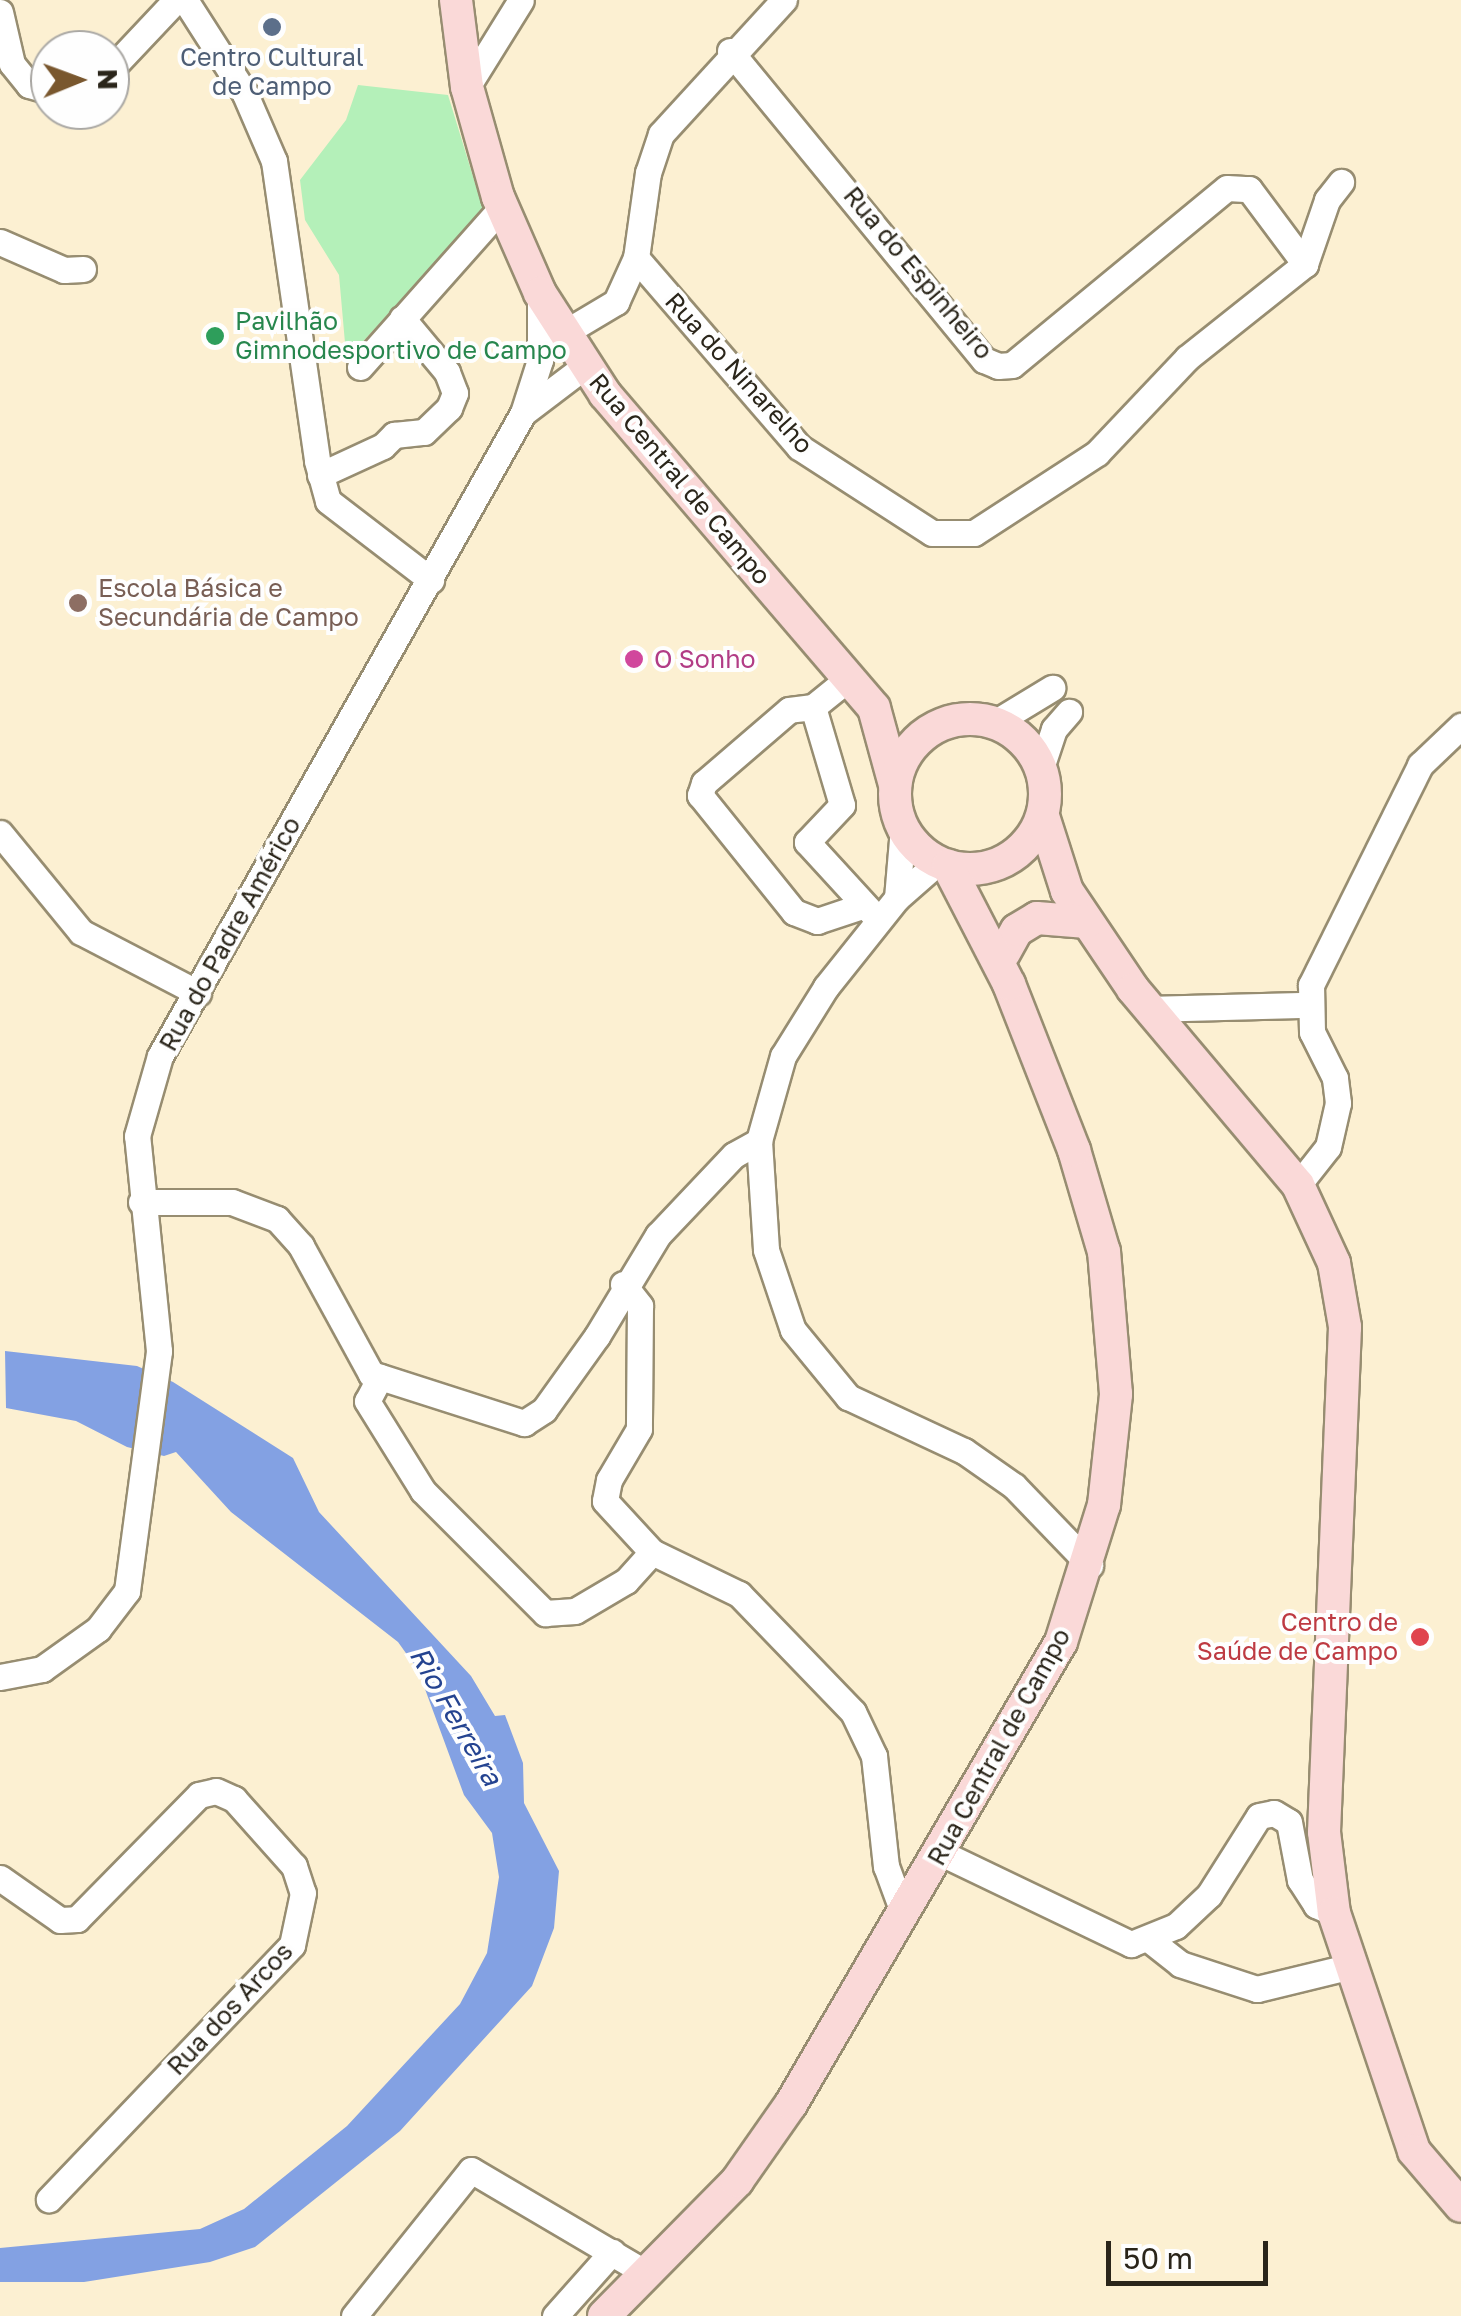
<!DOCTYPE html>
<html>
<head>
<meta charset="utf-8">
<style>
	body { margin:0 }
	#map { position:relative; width:1461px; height:2316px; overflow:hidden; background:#fcf0d2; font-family:"Golos Text",sans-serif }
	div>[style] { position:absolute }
	.green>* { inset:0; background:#b4f0b9 }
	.water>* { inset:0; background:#83a1e3 }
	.roads { filter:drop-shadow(2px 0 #978d71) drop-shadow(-2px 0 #978d71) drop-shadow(0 2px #978d71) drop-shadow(0 -2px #978d71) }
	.minor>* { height:25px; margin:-12.5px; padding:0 12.5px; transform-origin:12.5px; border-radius:12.5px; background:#fff }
	.major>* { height:32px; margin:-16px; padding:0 16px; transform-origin:16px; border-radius:16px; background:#fad9d8 }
	.major>.ring { margin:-16px; padding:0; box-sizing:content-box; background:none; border:32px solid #fad9d8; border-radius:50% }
	.dots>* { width:28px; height:28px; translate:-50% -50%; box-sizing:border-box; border:5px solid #fefefe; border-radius:50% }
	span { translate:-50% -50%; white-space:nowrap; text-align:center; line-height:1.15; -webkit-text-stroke:8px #fefefe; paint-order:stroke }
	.service-label { font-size:25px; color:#4e5e75 }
	.street-label { font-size:25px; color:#2a251a }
	.leisure-label { font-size:25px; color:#27864d }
	.left { translate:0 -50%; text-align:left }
	.education-label { font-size:25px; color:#785e54 }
	.hotel-label { font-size:25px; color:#b23c85 }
	.health-label { font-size:25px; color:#be3a42 }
	.right { translate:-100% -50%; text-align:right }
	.water-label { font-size:28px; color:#244390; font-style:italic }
	.north { position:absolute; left:30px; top:30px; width:100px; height:100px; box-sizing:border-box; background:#fefefe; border:2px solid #a9a7a3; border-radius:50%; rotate:89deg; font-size:28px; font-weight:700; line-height:40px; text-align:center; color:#2a251a }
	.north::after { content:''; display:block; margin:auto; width:35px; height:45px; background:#79572e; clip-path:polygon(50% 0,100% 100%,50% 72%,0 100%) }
	.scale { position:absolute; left:1106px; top:2241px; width:162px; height:45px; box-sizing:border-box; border:5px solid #2a251a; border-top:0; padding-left:12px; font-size:30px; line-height:35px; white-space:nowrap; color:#2a251a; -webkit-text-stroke:8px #fefefe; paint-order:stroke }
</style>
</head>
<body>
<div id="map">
	<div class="green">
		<div style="clip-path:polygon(358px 85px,448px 95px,483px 209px,359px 346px,345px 343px,339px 275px,305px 220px,300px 180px,346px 120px)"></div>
	</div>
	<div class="water">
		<div style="clip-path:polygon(5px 1351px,137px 1366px,173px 1382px,293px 1458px,319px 1512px,471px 1676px,495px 1716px,505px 1715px,523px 1763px,524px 1803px,559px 1871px,554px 1928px,532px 1986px,400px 2131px,255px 2247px,210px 2262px,84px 2282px,0 2282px,0 2248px,200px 2229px,244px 2209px,347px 2126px,460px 2004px,487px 1953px,499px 1877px,492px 1833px,464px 1795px,418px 1670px,398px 1642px,231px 1512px,176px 1452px,164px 1456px,127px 1447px,76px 1421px,6px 1408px)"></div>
	</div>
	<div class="roads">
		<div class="minor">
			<div style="left:185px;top:0;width:112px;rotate:57.4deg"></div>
			<div style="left:245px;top:94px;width:73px;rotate:66.6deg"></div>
			<div style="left:274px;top:161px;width:303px;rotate:81.8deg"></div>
			<div style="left:317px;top:461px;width:41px;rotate:74.6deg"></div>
			<div style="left:328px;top:501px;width:130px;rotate:37.5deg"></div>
			<div style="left:0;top:12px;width:53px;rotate:77deg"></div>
			<div style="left:12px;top:64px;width:27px;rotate:51deg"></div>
			<div style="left:29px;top:85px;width:22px;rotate:16deg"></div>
			<div style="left:730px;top:51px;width:400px;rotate:50.6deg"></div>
			<div style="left:984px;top:360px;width:15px;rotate:23deg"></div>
			<div style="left:998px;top:366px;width:14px;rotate:-4deg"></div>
			<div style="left:1012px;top:365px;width:278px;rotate:-39.5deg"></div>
			<div style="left:1227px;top:188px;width:22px;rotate:3deg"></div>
			<div style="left:1249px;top:189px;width:94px;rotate:53.3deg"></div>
			<div style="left:110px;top:70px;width:96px;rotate:-46.7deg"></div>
			<div style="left:467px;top:87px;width:102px;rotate:-58.2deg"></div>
			<div style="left:0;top:242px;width:70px;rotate:23.6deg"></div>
			<div style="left:64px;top:270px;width:19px;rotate:-3deg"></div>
			<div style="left:636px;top:258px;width:250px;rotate:49.2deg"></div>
			<div style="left:799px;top:447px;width:158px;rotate:32.9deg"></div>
			<div style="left:932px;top:533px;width:42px"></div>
			<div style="left:974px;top:533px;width:147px;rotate:-33deg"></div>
			<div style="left:1097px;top:453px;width:131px;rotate:-46.5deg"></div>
			<div style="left:1187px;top:358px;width:151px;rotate:-38.5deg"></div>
			<div style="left:1305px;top:264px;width:68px;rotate:-71deg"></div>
			<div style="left:1327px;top:200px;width:23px;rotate:-52deg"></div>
			<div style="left:564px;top:333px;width:61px;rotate:-30.8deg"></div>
			<div style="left:616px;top:302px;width:48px;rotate:-65.6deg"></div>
			<div style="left:636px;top:258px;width:86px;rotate:-82deg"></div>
			<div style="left:648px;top:173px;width:41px;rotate:-71.6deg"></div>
			<div style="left:661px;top:134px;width:182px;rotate:-47.5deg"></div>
			<div style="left:360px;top:367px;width:214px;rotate:-48.4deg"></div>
			<div style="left:523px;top:413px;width:78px;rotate:-37.2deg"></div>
			<div style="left:320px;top:475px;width:69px;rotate:-24.7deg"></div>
			<div style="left:383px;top:446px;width:16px;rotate:-45deg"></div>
			<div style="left:394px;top:435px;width:30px;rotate:-6deg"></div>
			<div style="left:424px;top:432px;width:35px;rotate:-44deg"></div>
			<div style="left:449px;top:408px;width:16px;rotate:-68deg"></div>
			<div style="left:455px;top:393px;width:22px;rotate:-111deg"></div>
			<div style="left:447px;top:372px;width:70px;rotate:-129.8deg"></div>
			<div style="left:849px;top:678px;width:46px;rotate:141.1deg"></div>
			<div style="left:813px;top:707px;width:102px;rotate:73.5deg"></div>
			<div style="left:842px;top:805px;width:51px;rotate:133.4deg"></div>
			<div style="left:807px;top:842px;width:96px;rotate:47.5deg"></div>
			<div style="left:813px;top:707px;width:24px;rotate:173deg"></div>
			<div style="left:789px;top:710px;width:112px;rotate:139.3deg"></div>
			<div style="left:704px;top:783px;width:13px;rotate:108deg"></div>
			<div style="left:700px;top:795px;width:150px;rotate:51.2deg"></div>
			<div style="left:794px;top:912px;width:25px;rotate:21deg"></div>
			<div style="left:817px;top:921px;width:47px;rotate:-18.4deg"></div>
			<div style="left:996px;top:722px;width:66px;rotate:-31.3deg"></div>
			<div style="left:1041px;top:768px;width:41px;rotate:-71.6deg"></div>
			<div style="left:1054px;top:729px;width:23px;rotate:-49deg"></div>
			<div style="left:0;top:833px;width:128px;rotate:50.7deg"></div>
			<div style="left:81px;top:932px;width:132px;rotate:27.5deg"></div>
			<div style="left:938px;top:862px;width:55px;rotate:138.7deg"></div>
			<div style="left:897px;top:898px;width:114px;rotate:128.6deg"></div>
			<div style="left:826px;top:987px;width:81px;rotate:121.9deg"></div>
			<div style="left:783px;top:1056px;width:88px;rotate:105.8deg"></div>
			<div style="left:759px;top:1141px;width:109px;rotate:86.3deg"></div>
			<div style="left:766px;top:1250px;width:84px;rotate:71.4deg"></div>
			<div style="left:793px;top:1330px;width:87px;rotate:50.6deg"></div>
			<div style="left:848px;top:1397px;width:128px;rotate:25deg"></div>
			<div style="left:964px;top:1451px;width:61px;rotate:35deg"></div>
			<div style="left:1014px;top:1486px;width:110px;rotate:46.1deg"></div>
			<div style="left:897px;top:898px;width:70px;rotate:-85.1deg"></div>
			<div style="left:1149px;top:1009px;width:158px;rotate:-1.5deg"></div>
			<div style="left:1298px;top:1185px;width:48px;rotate:-51.7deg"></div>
			<div style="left:1328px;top:1147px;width:45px;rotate:-77.2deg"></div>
			<div style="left:1338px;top:1103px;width:25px;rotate:-97deg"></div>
			<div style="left:1335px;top:1078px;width:51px;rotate:-116.6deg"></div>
			<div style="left:1312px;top:1032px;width:47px;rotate:-91.2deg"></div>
			<div style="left:1311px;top:985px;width:246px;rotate:-63.6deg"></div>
			<div style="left:1420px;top:765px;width:57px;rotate:-43.6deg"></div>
			<div style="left:141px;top:1202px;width:91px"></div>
			<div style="left:232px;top:1202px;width:48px;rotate:20.7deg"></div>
			<div style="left:277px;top:1219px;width:36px;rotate:48deg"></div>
			<div style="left:301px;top:1246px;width:146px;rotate:61.3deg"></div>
			<div style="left:371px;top:1374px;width:161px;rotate:17.8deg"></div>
			<div style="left:524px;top:1423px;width:24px;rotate:-33deg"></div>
			<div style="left:544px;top:1410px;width:91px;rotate:-54.4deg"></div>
			<div style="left:597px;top:1336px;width:118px;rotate:-58.9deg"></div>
			<div style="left:658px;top:1235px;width:110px;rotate:-46.5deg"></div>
			<div style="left:734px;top:1155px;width:29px;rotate:-29deg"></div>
			<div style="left:623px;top:1284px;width:28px;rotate:52deg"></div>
			<div style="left:640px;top:1306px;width:123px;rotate:90.5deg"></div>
			<div style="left:639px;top:1429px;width:59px;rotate:120.5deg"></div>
			<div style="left:609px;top:1480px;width:21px;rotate:101deg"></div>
			<div style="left:605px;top:1501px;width:69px;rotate:47.3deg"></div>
			<div style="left:652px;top:1552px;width:97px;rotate:25.8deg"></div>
			<div style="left:739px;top:1594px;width:164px;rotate:46deg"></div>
			<div style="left:853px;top:1712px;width:49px;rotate:64.5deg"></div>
			<div style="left:874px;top:1756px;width:111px;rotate:83.8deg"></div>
			<div style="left:886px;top:1866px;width:52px;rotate:69.8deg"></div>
			<div style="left:380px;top:1377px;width:27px;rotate:118deg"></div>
			<div style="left:367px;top:1401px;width:106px;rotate:58.1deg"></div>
			<div style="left:423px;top:1491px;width:173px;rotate:45deg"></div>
			<div style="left:545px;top:1613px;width:30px;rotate:-4deg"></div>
			<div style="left:575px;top:1611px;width:59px;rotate:-30.5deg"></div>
			<div style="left:626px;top:1581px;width:39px;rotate:-48deg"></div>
			<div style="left:0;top:1677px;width:43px;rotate:-10.8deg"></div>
			<div style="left:42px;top:1669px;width:69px;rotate:-35.5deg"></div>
			<div style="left:98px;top:1629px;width:48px;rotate:-52.7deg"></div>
			<div style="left:127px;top:1591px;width:242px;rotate:-82.4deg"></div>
			<div style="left:159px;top:1351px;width:216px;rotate:-95.8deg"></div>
			<div style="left:137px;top:1136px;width:83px;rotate:-74deg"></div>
			<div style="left:160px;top:1056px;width:738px;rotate:-60.55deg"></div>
			<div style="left:523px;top:413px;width:56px;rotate:-72.2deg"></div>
			<div style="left:540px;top:360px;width:67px;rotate:-90deg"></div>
			<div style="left:941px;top:1853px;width:211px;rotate:25.6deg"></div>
			<div style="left:1131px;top:1944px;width:48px;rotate:-21.8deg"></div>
			<div style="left:1176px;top:1926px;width:45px;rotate:-43.2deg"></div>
			<div style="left:1209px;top:1895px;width:93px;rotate:-57.7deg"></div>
			<div style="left:1259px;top:1816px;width:15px;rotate:-11deg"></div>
			<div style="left:1274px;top:1813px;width:17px;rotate:31deg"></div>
			<div style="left:1289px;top:1822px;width:59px;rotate:79.3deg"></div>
			<div style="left:1300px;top:1880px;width:30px;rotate:57deg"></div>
			<div style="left:1316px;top:1905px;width:20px;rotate:24deg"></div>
			<div style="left:0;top:1878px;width:73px;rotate:35deg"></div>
			<div style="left:60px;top:1920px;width:17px;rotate:-3deg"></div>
			<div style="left:77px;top:1919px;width:174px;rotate:-45.5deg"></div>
			<div style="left:199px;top:1795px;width:17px;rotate:-13deg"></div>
			<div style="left:216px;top:1791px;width:20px;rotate:24deg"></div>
			<div style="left:234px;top:1799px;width:90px;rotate:48.2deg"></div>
			<div style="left:294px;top:1866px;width:28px;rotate:72deg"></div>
			<div style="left:303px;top:1893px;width:53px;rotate:101.9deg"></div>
			<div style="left:292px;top:1945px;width:352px;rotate:133.7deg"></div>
			<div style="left:1151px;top:1941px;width:37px;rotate:38deg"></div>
			<div style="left:1180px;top:1964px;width:81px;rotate:18deg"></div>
			<div style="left:1257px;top:1989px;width:97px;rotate:-13.7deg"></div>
			<div style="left:354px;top:2316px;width:187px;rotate:-51.3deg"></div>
			<div style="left:471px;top:2170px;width:201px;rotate:30.5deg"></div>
			<div style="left:555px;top:2316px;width:86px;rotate:-48.3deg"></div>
		</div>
		<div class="major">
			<div style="left:456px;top:0;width:88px;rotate:82.8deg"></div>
			<div style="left:467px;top:87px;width:114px;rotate:74.3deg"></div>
			<div style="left:498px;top:197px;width:105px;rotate:66.4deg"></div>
			<div style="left:540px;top:293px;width:120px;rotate:57.2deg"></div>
			<div style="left:605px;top:394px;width:413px;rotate:49.4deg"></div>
			<div style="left:874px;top:708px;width:80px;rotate:74.7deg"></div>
			<div class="ring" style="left:895px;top:719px;width:118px;height:118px"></div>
			<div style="left:1043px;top:816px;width:79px;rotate:72.3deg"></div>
			<div style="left:1067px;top:891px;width:118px;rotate:56deg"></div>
			<div style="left:1133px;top:989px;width:256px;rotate:49.9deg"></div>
			<div style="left:1298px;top:1185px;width:86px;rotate:65.2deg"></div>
			<div style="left:1334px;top:1263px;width:65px;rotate:80.2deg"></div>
			<div style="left:1345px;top:1327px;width:505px;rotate:92.38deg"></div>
			<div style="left:1324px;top:1832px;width:82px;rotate:83deg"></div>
			<div style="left:1334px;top:1913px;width:251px;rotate:71.4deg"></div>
			<div style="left:1414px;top:2151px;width:72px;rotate:49.5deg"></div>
			<div style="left:1004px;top:953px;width:26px;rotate:-61deg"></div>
			<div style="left:1017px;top:930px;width:23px;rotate:-31deg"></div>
			<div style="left:1037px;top:918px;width:50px;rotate:4.6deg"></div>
			<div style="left:604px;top:2316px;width:190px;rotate:-45.4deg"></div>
			<div style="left:737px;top:2181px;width:94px;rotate:-55deg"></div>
			<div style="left:791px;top:2104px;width:535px;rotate:-59.7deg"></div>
			<div style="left:1061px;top:1642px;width:144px;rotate:-72.6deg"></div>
			<div style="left:1104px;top:1505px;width:112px;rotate:-83.8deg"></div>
			<div style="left:1116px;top:1394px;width:143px;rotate:-94.8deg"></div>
			<div style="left:1104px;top:1252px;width:106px;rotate:-106.4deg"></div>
			<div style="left:1074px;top:1150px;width:178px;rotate:-111.4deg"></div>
			<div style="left:1009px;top:984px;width:133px;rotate:-117.3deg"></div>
		</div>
	</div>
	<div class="dots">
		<div style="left:272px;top:27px;background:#5c6f8a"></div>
		<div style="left:215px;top:336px;background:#2e9e5b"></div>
		<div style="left:78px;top:603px;background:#8d6e63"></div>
		<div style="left:634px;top:659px;background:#d1479c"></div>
		<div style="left:1420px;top:1637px;background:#e0444e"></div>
	</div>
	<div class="service-label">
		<span style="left:272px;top:72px">Centro Cultural<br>de Campo</span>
	</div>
	<div class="street-label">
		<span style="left:918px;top:273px;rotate:50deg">Rua do Espinheiro</span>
		<span style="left:739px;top:373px;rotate:48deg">Rua do Ninarelho</span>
		<span style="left:680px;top:479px;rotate:50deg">Rua Central de Campo</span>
		<span style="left:230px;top:934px;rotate:-61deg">Rua do Padre Américo</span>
		<span style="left:999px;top:1747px;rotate:-61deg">Rua Central de Campo</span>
		<span style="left:230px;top:2009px;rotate:-47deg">Rua dos Arcos</span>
	</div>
	<div class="leisure-label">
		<span class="left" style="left:235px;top:336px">Pavilhão<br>Gimnodesportivo de Campo</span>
	</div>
	<div class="education-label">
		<span class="left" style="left:98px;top:603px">Escola Básica e<br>Secundária de Campo</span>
	</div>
	<div class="hotel-label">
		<span class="left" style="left:654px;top:659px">O Sonho</span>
	</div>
	<div class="health-label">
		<span class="right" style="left:1398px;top:1637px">Centro de<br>Saúde de Campo</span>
	</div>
	<div class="water-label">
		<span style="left:456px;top:1716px;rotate:60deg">Rio Ferreira</span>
	</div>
	<div class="north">N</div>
	<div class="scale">50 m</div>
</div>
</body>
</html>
